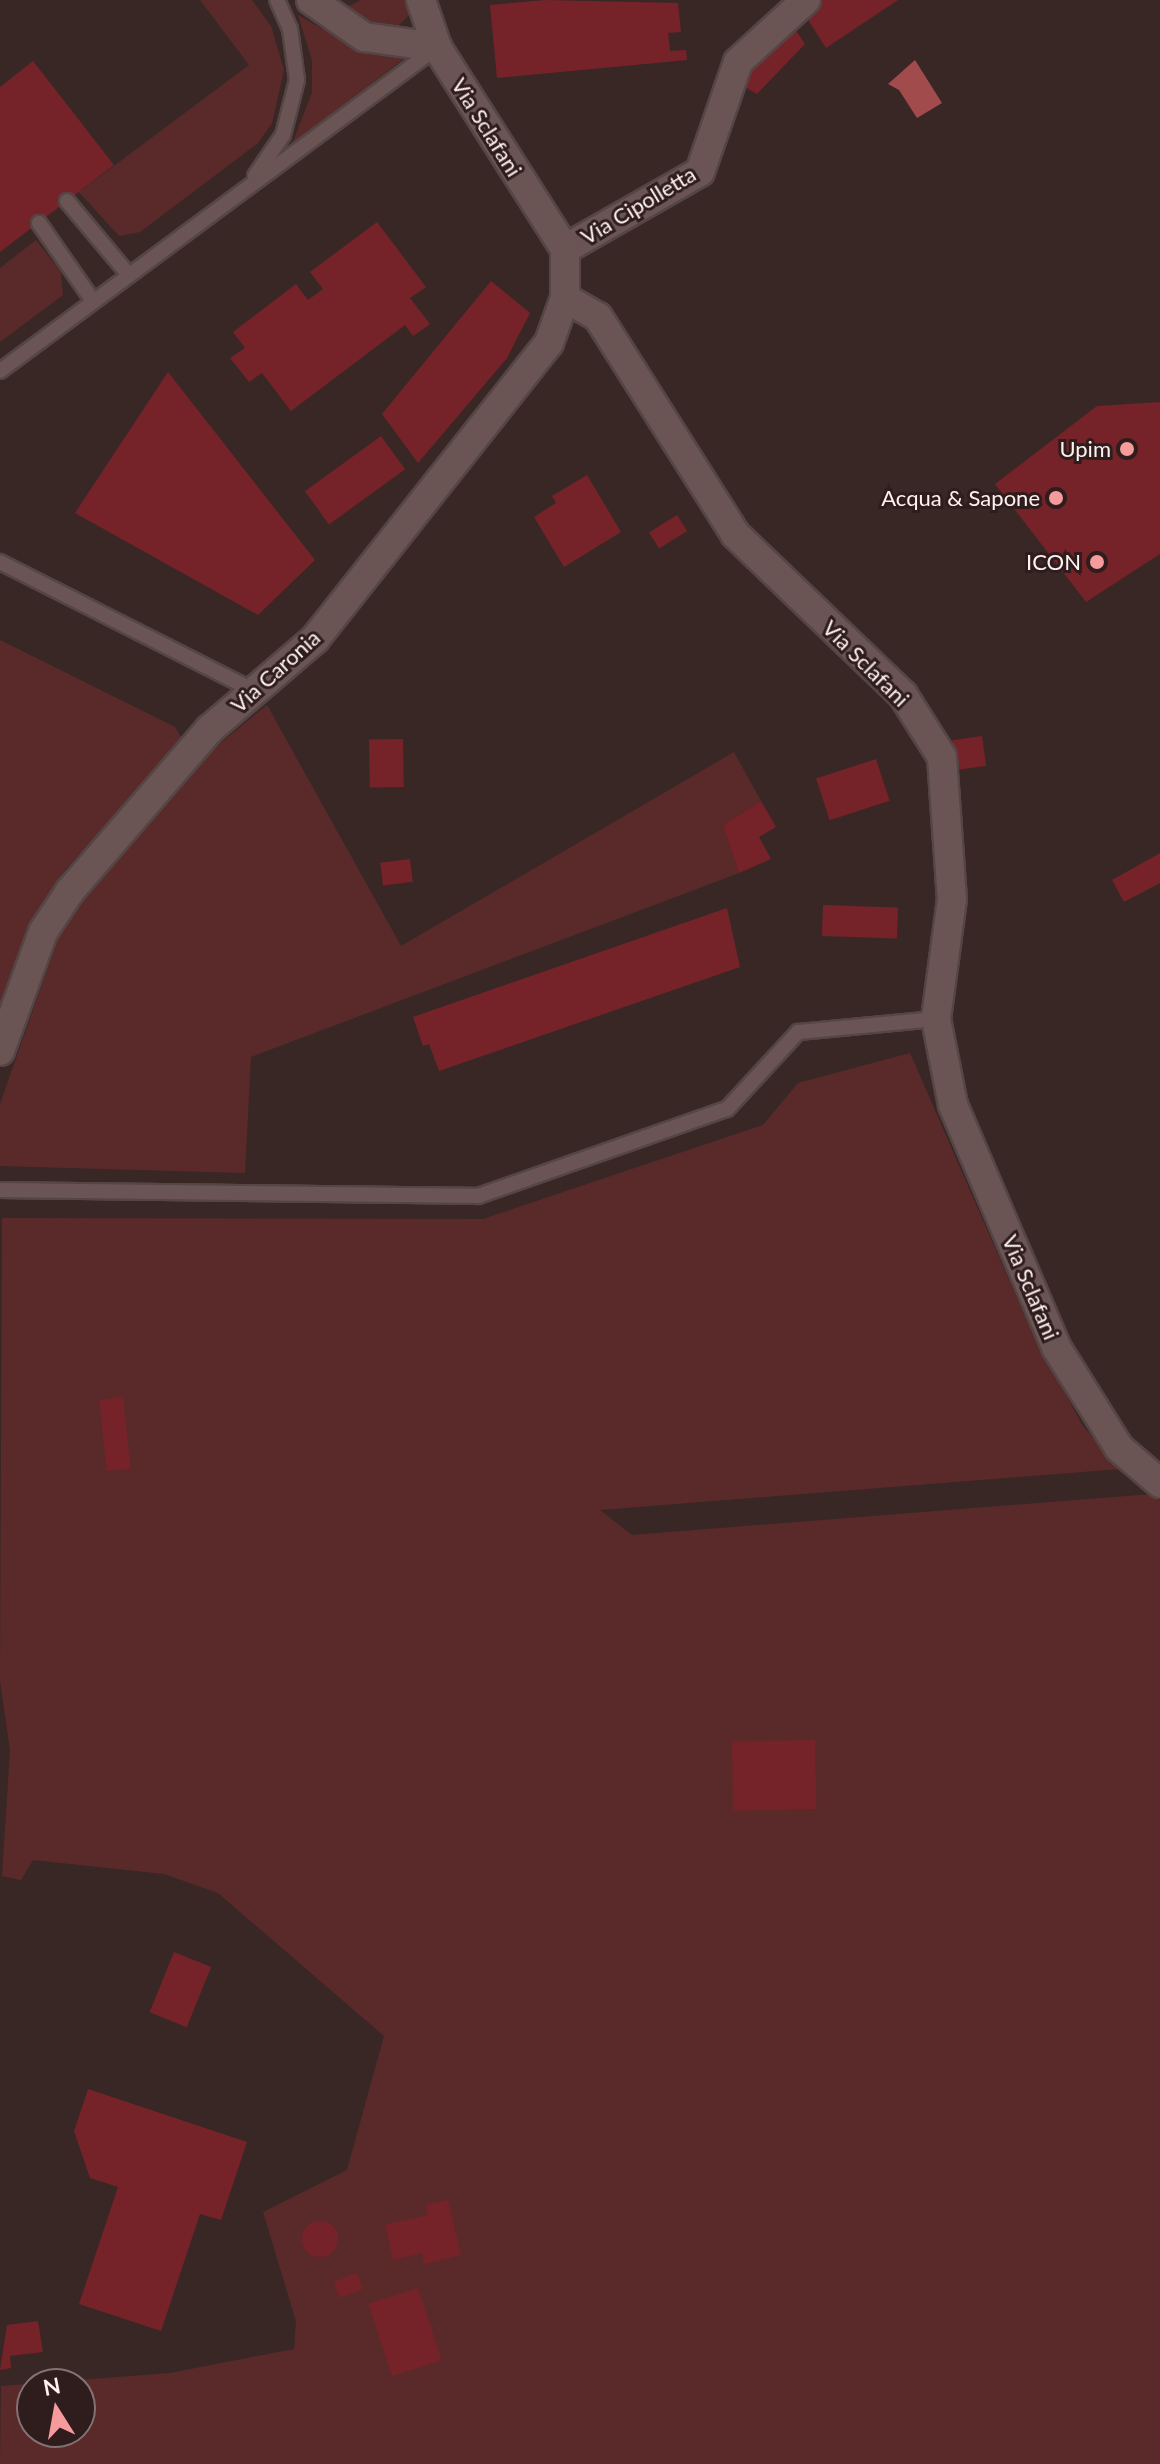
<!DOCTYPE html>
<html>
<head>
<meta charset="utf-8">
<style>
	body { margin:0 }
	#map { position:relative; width:1160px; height:2464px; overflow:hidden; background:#392726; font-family:Lato,sans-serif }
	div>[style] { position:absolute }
	.green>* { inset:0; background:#5a2a2b }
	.water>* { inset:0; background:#a14b4d }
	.building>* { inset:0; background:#752329; transform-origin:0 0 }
	.round { border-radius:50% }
	.roads { filter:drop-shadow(2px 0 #554545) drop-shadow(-2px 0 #554545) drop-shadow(0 2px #554545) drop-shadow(0 -2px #554545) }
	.lane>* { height:14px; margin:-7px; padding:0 7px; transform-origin:7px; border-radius:7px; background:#6a5554 }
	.street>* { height:28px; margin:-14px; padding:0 14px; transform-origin:14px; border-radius:14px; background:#6a5554 }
	.dots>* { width:22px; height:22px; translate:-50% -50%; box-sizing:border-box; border:4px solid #2f1d1d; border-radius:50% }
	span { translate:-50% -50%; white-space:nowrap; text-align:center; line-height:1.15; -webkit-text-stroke:6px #2f1d1d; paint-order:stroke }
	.street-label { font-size:22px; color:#fef1f0 }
	.poi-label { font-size:22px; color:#fef1f0 }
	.right { translate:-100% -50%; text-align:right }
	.north { position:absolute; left:16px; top:2368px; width:80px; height:80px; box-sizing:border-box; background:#2f1d1d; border:2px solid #827271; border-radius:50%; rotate:349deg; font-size:22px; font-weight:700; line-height:32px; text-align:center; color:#fef1f0 }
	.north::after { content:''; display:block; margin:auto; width:28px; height:36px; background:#f59b9b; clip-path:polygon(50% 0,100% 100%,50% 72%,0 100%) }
</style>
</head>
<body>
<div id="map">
	<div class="green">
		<div style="clip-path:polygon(200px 0,252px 0,271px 26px,284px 70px,272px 123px,258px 143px,140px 232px,119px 236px,79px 192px,249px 65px)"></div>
		<div style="clip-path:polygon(361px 0,409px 0,409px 15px,397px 27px,382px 28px,341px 10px)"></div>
		<div style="clip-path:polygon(298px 15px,360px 50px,406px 57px,292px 144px,312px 93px,312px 60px)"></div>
		<div style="clip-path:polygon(36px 240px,61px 272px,63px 295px,0 342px,0 268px)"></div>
		<div style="clip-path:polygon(0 640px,175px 727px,183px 740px,65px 870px,29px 931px,0 1003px)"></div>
		<div style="clip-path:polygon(267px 705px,401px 946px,734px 752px,761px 801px,723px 825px,739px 873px,251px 1057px,245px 1173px,0 1166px,0 1104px,64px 922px,211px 751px)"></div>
		<div style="clip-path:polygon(evenodd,910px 1053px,1034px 1337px,1083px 1426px,1120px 1469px,600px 1510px,632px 1535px,1152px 1494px,1160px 1500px,1160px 2464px,0 2464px,1px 2386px,170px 2373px,294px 2349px,296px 2321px,263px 2212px,347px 2170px,384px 2036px,218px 1893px,164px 1874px,33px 1860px,21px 1880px,2px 1876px,10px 1750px,0 1681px,2px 1218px,483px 1219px,763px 1125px,798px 1083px,910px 1053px,32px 2384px,80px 2384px,80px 2432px,32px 2432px,32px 2384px)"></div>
	</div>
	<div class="water">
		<div style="clip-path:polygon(915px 60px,942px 103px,917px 118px,899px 90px,888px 84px)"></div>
	</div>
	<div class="building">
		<div style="clip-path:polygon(545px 0,678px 3px,681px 32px,668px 33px,670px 51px,686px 50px,687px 60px,497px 78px,490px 5px)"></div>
		<div style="clip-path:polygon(821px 0,898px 0,826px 48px,803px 12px)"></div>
		<div style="clip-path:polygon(792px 25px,805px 44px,757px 94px,738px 83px)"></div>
		<div style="clip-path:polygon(33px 61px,114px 165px,0 252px,0 87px)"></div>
		<div style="clip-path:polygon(377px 222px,426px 287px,410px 298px,430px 324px,413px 336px,405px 325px,291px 411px,262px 373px,249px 382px,230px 358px,245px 348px,233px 332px,296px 284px,308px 300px,323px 289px,310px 272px)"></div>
		<div style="clip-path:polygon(491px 281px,530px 313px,507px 358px,418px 463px,382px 414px)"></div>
		<div style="clip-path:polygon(168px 372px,315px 560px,258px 615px,75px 513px)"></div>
		<div style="clip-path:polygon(1160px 402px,1160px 554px,1086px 602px,995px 484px,1097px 406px)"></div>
		<div style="left:381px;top:436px;width:41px;height:94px;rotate:54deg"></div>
		<div style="clip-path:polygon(587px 475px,621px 532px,564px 567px,534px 517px,556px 503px,552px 496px)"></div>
		<div style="left:677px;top:515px;width:19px;height:33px;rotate:58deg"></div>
		<div style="left:982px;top:736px;width:30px;height:30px;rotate:82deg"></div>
		<div style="left:403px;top:739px;width:48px;height:34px;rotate:89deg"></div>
		<div style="left:876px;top:759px;width:44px;height:63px;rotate:72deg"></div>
		<div style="clip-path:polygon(761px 801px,776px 827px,759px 837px,771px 859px,739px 873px,723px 825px)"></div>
		<div style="clip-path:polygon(1160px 853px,1160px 883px,1124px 902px,1112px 880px)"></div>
		<div style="left:410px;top:859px;width:23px;height:30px;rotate:83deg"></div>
		<div style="left:823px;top:905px;width:75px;height:31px;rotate:2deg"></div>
		<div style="clip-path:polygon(727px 908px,740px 967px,439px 1071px,429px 1044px,423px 1046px,413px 1017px)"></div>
		<div style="left:123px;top:1397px;width:72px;height:24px;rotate:84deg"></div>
		<div style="left:815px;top:1740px;width:69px;height:83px;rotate:89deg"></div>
		<div style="left:174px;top:1952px;width:40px;height:65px;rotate:22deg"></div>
		<div style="clip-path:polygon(88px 2089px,247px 2142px,221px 2220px,200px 2214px,161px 2331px,79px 2304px,118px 2187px,90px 2178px,74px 2131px)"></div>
		<div style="clip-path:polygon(448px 2200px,461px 2255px,424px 2264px,422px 2253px,393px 2260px,385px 2225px,428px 2215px,426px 2205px)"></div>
		<div class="round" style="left:302px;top:2221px;width:36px;height:36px"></div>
		<div style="left:357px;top:2273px;width:17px;height:25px;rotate:69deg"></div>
		<div style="left:418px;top:2288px;width:76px;height:52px;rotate:72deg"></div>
		<div style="clip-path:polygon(38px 2321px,43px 2352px,10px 2356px,11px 2368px,0 2370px,7px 2325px)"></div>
	</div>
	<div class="roads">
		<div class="lane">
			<div style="left:255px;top:176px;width:50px;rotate:-55.7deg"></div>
			<div style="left:283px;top:135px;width:57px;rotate:-75.7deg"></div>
			<div style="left:297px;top:80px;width:51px;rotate:-97.8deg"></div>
			<div style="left:290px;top:29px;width:32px;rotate:-114deg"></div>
			<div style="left:67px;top:201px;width:95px;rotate:50.1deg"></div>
			<div style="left:39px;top:223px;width:95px;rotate:55.3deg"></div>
			<div style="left:0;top:371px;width:543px;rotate:-36.53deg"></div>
			<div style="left:0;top:562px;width:285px;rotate:26.9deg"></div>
			<div style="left:0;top:1190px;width:478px;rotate:0.7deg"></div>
			<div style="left:478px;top:1196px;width:264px;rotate:-19.3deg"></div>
			<div style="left:727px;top:1109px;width:105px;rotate:-47.3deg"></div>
			<div style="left:798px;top:1032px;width:139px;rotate:-5.4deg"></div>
		</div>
		<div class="street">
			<div style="left:311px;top:0;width:65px;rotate:34.9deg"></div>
			<div style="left:364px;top:37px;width:74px;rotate:7.8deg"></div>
			<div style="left:565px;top:249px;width:155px;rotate:-29.7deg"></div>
			<div style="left:700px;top:172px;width:116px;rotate:-70.9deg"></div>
			<div style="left:738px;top:62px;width:92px;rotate:-42.4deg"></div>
			<div style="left:565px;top:298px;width:38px;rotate:30deg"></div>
			<div style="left:598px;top:317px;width:257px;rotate:57.7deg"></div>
			<div style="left:735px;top:534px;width:233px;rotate:43.8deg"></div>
			<div style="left:903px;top:695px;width:73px;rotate:57.8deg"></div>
			<div style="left:942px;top:757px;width:142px;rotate:86deg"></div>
			<div style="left:952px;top:899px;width:121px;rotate:97.6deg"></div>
			<div style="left:936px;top:1019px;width:88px;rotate:78.8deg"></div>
			<div style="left:953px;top:1105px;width:263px;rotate:66.9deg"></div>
			<div style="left:1056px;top:1347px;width:119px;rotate:58deg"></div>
			<div style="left:1119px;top:1448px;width:54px;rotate:40.5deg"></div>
			<div style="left:0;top:1051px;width:127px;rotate:-70.1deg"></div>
			<div style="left:43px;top:932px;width:49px;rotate:-56.6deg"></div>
			<div style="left:70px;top:891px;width:214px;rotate:-49.2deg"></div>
			<div style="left:210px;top:729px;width:138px;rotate:-40.6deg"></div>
			<div style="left:315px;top:639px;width:377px;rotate:-51.7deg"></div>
			<div style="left:549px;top:343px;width:48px;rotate:-70.4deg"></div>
			<div style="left:565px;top:298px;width:49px;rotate:-90deg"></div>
			<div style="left:565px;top:249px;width:239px;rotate:-122.4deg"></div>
			<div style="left:437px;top:47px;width:50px;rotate:-108.8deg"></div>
		</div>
	</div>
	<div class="dots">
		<div style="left:1127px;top:449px;background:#f59b9b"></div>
		<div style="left:1056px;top:498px;background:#f59b9b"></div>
		<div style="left:1097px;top:562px;background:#f59b9b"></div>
	</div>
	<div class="street-label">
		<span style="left:487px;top:127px;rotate:58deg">Via Sclafani</span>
		<span style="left:638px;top:205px;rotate:-31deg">Via Cipolletta</span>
		<span style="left:866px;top:663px;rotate:45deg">Via Sclafani</span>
		<span style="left:275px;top:671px;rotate:-42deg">Via Caronia</span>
		<span style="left:1031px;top:1287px;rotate:67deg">Via Sclafani</span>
	</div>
	<div class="poi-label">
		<span class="right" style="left:1111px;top:449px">Upim</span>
		<span class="right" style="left:1040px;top:498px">Acqua &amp; Sapone</span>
		<span class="right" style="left:1081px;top:562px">ICON</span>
	</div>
	<div class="north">N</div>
</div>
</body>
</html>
